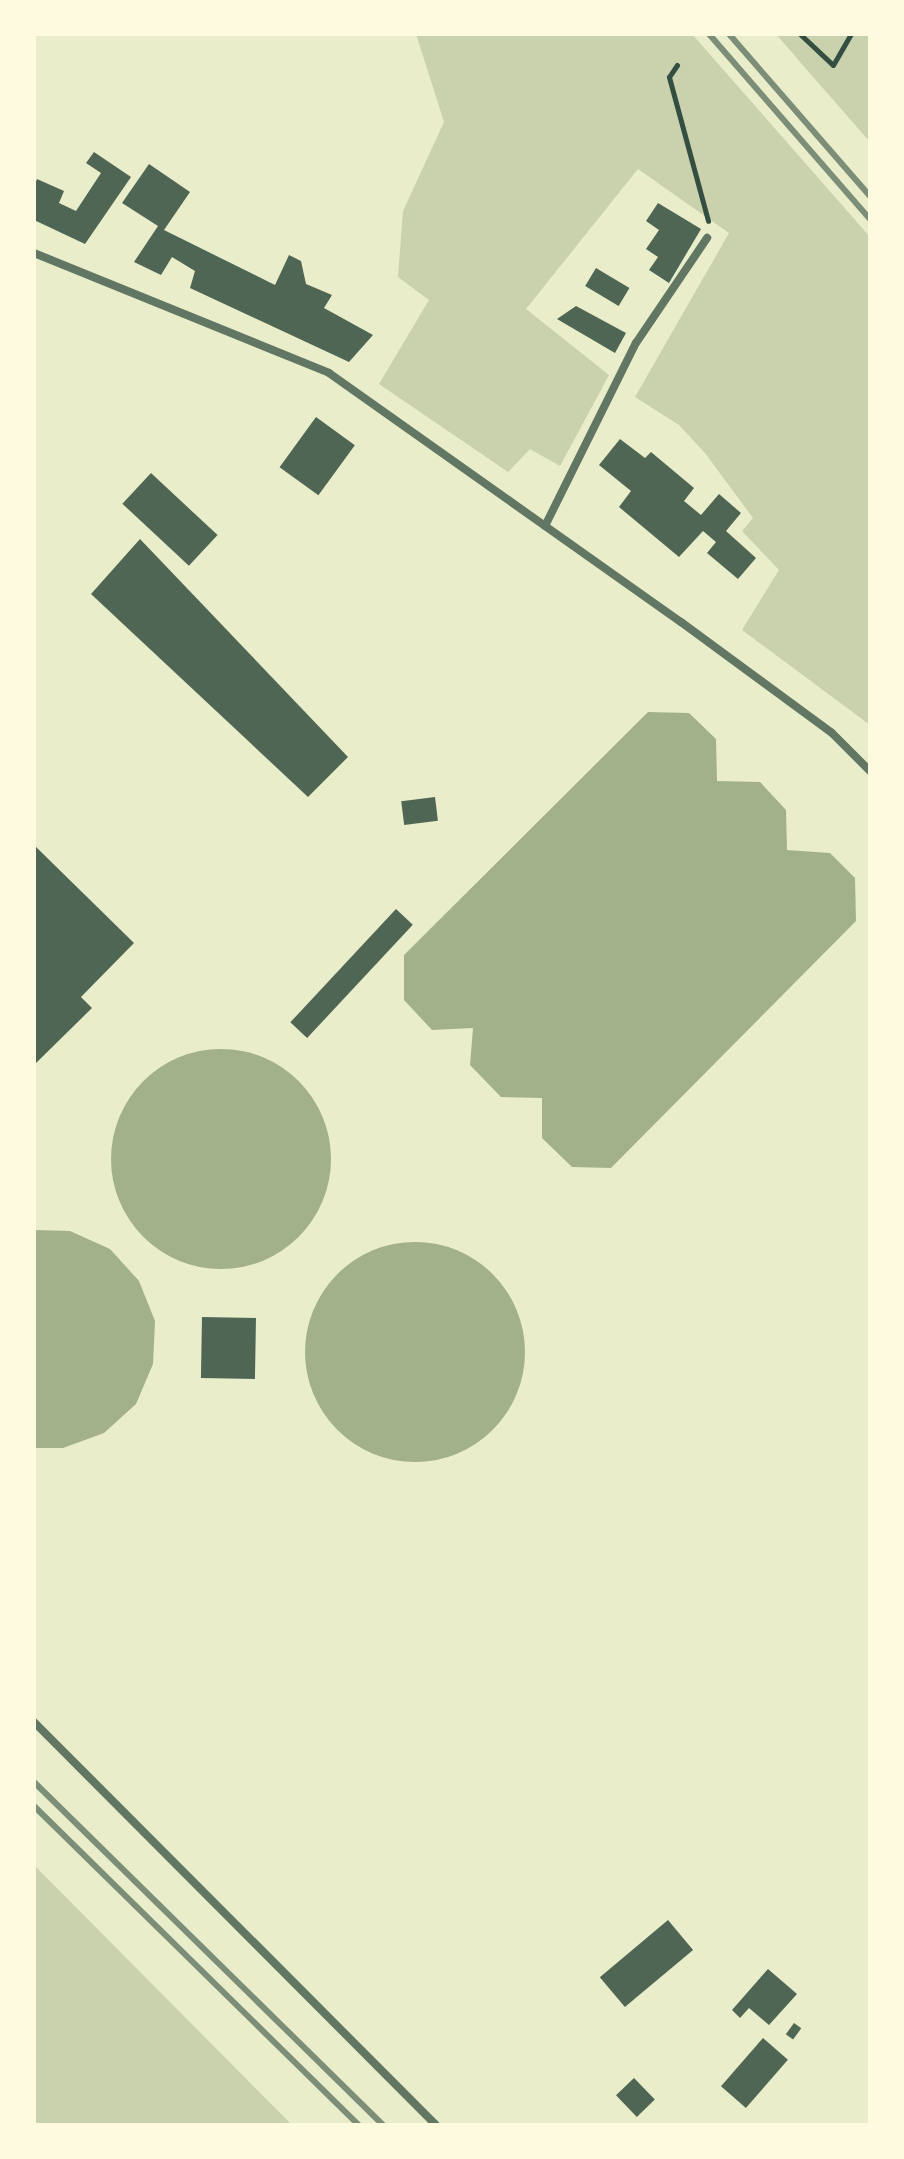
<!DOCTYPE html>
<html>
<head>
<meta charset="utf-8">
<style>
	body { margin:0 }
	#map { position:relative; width:904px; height:2159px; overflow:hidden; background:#e9edc9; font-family:"Playfair Display",serif }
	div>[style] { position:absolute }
	.green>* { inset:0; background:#cad2ad }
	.water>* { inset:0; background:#a3b18a }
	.round { border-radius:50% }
	.building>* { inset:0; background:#4f6655; transform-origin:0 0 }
	.path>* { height:5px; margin:-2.5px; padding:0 2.5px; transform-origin:2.5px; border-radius:2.5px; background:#344e41 }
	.minor>* { height:8px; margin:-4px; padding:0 4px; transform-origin:4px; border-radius:4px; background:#617663 }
	.rail>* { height:6px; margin:-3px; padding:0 3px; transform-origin:3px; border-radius:3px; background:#7c8e77 }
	span { translate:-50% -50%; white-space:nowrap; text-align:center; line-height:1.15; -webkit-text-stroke:8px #fefae0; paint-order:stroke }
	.frame { position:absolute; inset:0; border:36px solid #fefae0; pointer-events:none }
</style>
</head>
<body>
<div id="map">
	<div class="green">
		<div style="clip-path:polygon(416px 34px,692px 34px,870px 237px,870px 725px,742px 630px,779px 570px,742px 531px,753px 518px,705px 453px,679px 425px,635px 397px,729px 233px,638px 169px,526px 309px,609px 375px,560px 466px,530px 449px,508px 472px,379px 384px,429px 300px,398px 277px,403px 211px,444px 122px)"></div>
		<div style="clip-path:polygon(776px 34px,870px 34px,870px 142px,807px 70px)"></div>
		<div style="clip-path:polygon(34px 1865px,292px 2125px,34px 2125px)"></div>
	</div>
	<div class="water">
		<div style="clip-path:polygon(648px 712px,689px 713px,716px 739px,717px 781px,760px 782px,786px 810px,787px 850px,830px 853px,855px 878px,856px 921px,611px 1168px,572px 1167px,542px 1138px,542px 1098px,501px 1097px,470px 1065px,473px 1028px,432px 1030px,404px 1000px,404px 955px)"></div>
		<div class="round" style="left:111px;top:1049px;width:220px;height:220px"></div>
		<div style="clip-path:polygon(34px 1230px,70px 1231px,110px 1249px,139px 1281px,155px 1321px,153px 1364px,136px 1404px,104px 1433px,63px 1448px,34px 1448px)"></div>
		<div class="round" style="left:305px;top:1242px;width:220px;height:220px"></div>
	</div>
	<div class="building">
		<div style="clip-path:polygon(94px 152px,131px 177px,85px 244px,34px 220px,34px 187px,37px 179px,64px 191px,59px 203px,76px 211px,101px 173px,86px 163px)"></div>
		<div style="clip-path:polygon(149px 164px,190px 192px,164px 230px,275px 285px,289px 255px,301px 261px,306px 284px,332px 295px,324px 308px,373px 335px,349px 362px,190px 288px,195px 271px,172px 257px,161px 275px,134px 262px,158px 226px,122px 203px)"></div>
		<div style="clip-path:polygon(658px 203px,701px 229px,669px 283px,649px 270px,658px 257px,646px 249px,659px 230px,646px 221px)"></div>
		<div style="left:596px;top:268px;width:39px;height:21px;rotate:31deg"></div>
		<div style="clip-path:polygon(576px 306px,626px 333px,615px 353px,557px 319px)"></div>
		<div style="left:316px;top:417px;width:48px;height:62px;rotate:36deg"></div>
		<div style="clip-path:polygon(620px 439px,645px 458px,651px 452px,694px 488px,684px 501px,701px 515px,719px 494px,741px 513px,726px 531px,756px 558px,738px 579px,707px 553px,716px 542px,703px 531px,679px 557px,619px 507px,631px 491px,599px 465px)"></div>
		<div style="left:151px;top:473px;width:91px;height:42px;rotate:43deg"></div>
		<div style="clip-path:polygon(140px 539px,348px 757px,308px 797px,91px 594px)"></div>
		<div style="left:435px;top:797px;width:24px;height:34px;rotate:83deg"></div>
		<div style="clip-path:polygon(34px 845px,134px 943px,81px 997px,92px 1008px,34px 1065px)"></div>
		<div style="left:396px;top:909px;width:23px;height:155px;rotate:43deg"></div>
		<div style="left:202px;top:1317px;width:54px;height:61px;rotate:1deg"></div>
		<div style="left:668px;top:1920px;width:39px;height:89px;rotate:50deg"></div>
		<div style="clip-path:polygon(768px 1969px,797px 1994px,769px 2025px,749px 2008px,740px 2018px,732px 2010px)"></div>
		<div style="left:794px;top:2023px;width:9px;height:14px;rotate:36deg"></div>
		<div style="left:763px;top:2038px;width:33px;height:64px;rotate:41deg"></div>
		<div style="left:634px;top:2078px;width:30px;height:25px;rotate:46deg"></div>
	</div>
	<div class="path">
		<div style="left:800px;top:34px;width:45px;rotate:43.2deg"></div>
		<div style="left:833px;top:65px;width:36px;rotate:-60deg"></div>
		<div style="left:677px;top:65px;width:14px;rotate:124deg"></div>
		<div style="left:669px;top:77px;width:149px;rotate:74.8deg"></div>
	</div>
	<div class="minor">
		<div style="left:34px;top:253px;width:318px;rotate:22.1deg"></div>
		<div style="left:329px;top:373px;width:431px;rotate:35.3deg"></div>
		<div style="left:681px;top:622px;width:187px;rotate:36.3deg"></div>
		<div style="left:832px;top:733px;width:54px;rotate:45deg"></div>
		<div style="left:545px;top:526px;width:204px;rotate:-63.6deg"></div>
		<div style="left:636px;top:343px;width:127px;rotate:-55.9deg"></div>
		<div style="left:34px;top:1722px;width:569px;rotate:45.07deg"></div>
	</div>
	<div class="rail">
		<div style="left:709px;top:34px;width:245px;rotate:49deg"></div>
		<div style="left:729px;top:34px;width:215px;rotate:49deg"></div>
		<div style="left:34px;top:1782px;width:489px;rotate:44.5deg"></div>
		<div style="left:34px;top:1806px;width:455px;rotate:44.5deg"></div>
	</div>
	<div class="frame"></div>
</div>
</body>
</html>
